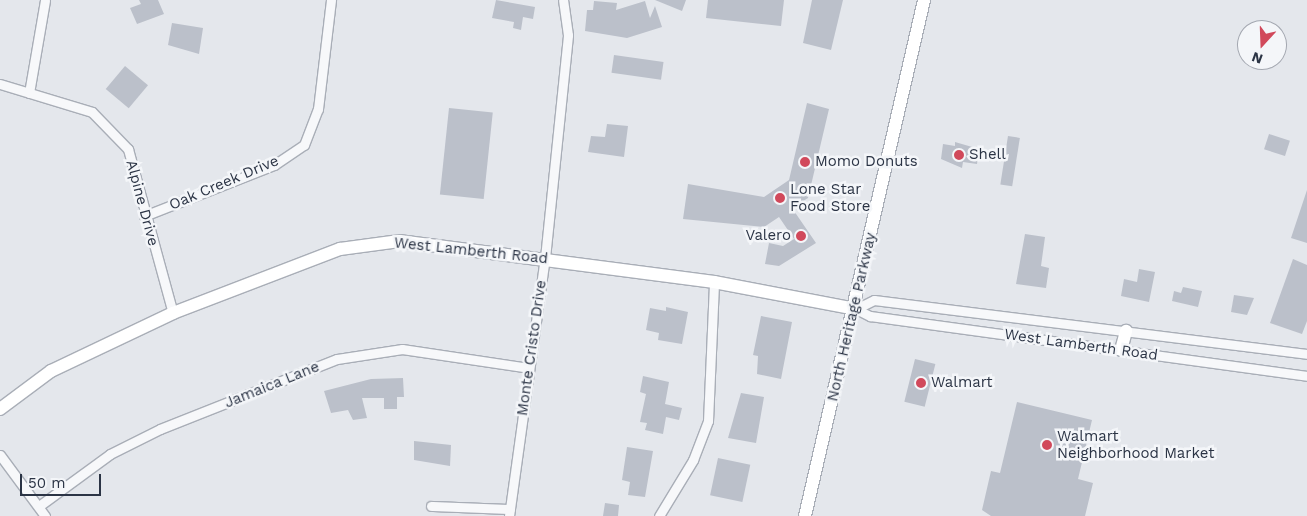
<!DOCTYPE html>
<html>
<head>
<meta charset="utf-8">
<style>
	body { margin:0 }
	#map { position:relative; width:1307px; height:516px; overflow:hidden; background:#e4e7ec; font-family:"Work Sans",sans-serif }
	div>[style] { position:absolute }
	.building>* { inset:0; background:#bbc0ca; transform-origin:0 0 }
	.roads { filter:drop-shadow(1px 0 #a9aeb7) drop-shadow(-1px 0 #a9aeb7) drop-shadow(0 1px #a9aeb7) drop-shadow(0 -1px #a9aeb7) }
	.street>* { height:9px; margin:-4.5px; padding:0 4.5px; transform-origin:4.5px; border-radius:4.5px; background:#f7f8fa }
	.secondary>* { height:12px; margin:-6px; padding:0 6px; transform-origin:6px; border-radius:6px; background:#fff }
	.dots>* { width:14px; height:14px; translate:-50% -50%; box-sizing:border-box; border:2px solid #f4f6f9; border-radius:50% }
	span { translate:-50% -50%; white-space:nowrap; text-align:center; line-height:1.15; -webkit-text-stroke:5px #f4f6f9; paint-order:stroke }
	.poi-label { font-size:15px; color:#2b3445 }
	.left { translate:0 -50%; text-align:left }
	.right { translate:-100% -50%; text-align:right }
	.street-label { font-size:15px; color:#2b3445 }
	.north { position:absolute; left:1237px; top:20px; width:50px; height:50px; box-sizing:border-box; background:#f4f6f9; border:1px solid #a4a8b1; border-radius:50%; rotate:200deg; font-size:14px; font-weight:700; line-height:20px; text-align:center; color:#2b3445 }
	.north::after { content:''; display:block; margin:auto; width:18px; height:22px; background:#d1495b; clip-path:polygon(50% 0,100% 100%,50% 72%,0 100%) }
	.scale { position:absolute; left:20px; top:474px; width:81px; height:22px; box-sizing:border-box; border:2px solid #2b3445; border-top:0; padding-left:6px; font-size:15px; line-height:18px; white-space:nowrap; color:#2b3445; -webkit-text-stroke:4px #f4f6f9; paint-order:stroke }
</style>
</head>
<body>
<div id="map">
	<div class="building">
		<div style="clip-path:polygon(139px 0,158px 0,164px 14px,137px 24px,130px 8px,141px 4px)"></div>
		<div style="clip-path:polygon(496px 0,535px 7px,533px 19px,523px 17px,521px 30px,513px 28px,514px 22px,492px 18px)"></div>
		<div style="clip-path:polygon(655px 0,686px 0,682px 11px)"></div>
		<div style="clip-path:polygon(708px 0,784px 0,781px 26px,706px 18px)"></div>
		<div style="clip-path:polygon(812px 0,843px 0,831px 50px,803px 43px)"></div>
		<div style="clip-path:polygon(594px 1px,617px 3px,616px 10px,645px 1px,650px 18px,655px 6px,662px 27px,627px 38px,585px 31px,587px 10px,593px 10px)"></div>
		<div style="clip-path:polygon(172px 23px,203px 28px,199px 54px,168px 45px)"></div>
		<div style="left:614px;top:55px;width:50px;height:18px;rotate:8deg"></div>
		<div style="left:125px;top:66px;width:30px;height:30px;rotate:40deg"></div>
		<div style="clip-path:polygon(807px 103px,829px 109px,808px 198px,792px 208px,816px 243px,779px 266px,765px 264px,769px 243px,783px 246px,794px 239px,779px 217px,764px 227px,683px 219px,688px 184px,764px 197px,789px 180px)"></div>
		<div style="left:449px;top:108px;width:44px;height:87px;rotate:6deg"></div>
		<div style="clip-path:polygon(607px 124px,628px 126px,624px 157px,588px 152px,591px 136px,605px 137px)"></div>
		<div style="left:1269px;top:134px;width:22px;height:16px;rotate:18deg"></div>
		<div style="left:1008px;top:136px;width:12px;height:49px;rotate:9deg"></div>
		<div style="clip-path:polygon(955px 142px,979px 149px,977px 164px,963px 162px,962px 168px,941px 159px,943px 144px,955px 146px)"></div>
		<div style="clip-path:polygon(1307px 190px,1307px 243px,1291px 238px)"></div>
		<div style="clip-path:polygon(1025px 234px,1045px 237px,1041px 266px,1049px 268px,1046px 288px,1016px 284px)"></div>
		<div style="clip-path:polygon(1293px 259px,1307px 265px,1307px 321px,1302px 334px,1270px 323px)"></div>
		<div style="clip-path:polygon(1139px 269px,1155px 272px,1149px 302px,1121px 296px,1124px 279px,1137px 282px)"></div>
		<div style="clip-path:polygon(1183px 287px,1202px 291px,1198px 307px,1172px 301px,1174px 291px,1181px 293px)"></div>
		<div style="clip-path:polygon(1234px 295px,1254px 298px,1247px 315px,1231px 312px)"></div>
		<div style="clip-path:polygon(666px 307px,688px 312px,682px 344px,658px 340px,659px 333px,646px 330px,650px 308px,666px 311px)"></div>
		<div style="clip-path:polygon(761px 316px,792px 322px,781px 379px,757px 374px,758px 356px,753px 355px)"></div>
		<div style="left:915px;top:359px;width:21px;height:44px;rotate:14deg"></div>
		<div style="clip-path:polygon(643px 376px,669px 382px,665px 404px,682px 408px,679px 420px,666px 417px,663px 434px,645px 430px,647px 423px,640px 422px,646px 394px,640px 392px)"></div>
		<div style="clip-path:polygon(403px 378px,404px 397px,397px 397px,397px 409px,384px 409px,384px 398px,362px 398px,367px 418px,353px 420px,348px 410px,331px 413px,324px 391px,371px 379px)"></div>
		<div style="clip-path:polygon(741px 393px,764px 397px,756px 443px,728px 438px)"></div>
		<div style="clip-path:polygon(1017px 402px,1092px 420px,1078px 479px,1093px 483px,1085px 516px,991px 516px,982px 510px,991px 471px,1000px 473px)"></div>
		<div style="clip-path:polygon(414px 441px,451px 445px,450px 466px,414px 460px)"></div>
		<div style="clip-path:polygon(627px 447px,653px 451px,645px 497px,628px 495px,630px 482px,622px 480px)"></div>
		<div style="left:718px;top:458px;width:33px;height:38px;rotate:12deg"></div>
		<div style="clip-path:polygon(605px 503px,619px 505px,618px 516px,603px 516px)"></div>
	</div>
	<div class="roads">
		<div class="street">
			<div style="left:0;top:84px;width:96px;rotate:16.9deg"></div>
			<div style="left:92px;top:112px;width:52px;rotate:45.8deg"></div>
			<div style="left:128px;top:149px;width:170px;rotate:74.7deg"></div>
			<div style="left:29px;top:93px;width:94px;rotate:-80.2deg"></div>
			<div style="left:144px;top:216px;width:140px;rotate:-21.4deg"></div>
			<div style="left:274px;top:165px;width:36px;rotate:-34deg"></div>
			<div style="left:304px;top:145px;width:39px;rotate:-69deg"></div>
			<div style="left:318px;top:109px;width:110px;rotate:-83.2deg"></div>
			<div style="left:856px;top:309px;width:16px;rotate:27deg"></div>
			<div style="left:870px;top:316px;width:441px;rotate:7.8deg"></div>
			<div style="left:856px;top:309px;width:20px;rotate:-27deg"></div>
			<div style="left:874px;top:300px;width:436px;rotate:7.1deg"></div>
			<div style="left:0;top:455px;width:76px;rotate:53.6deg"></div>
			<div style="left:39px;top:506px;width:88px;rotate:-36.2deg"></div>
			<div style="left:110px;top:454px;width:56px;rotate:-26.6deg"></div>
			<div style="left:160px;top:429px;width:190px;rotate:-21.6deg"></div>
			<div style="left:337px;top:359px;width:66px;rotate:-8.7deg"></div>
			<div style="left:402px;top:349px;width:128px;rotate:8.5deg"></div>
			<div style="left:431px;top:506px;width:79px;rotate:2.2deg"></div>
			<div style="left:509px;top:516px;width:260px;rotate:-82.1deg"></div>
			<div style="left:545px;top:258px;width:224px;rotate:-84.1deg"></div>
			<div style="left:568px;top:35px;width:35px;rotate:-98deg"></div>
			<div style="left:659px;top:516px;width:66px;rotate:-58.7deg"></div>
			<div style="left:693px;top:460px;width:42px;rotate:-69deg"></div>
			<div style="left:708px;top:421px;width:139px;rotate:-87.5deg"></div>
		</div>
		<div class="secondary">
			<div style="left:1121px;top:350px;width:20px;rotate:-75deg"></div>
			<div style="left:0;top:409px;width:64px;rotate:-36.7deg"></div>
			<div style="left:51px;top:371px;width:135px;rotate:-25.4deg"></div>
			<div style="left:173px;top:313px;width:179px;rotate:-21deg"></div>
			<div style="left:340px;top:249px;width:60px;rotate:-7.7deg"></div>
			<div style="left:399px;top:241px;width:318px;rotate:7.4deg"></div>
			<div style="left:714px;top:282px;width:145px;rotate:10.8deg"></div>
			<div style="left:805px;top:516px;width:530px;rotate:-77.01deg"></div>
		</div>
	</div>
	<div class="dots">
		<div style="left:959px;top:155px;background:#d1495b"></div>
		<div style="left:805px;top:162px;background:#d1495b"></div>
		<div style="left:780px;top:198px;background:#d1495b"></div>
		<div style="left:801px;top:236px;background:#d1495b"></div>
		<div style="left:921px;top:383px;background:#d1495b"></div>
		<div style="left:1047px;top:445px;background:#d1495b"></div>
	</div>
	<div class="poi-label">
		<span class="left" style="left:969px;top:155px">Shell</span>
		<span class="left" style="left:815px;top:162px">Momo Donuts</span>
		<span class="left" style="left:790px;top:198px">Lone Star<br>Food Store</span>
		<span class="right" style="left:791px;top:236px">Valero</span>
		<span class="left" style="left:931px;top:383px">Walmart</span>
		<span class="left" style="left:1057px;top:445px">Walmart<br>Neighborhood Market</span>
	</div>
	<div class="street-label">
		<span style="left:224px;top:183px;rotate:-23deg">Oak Creek Drive</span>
		<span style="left:142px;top:203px;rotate:75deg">Alpine Drive</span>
		<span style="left:471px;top:251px;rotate:6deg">West Lamberth Road</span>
		<span style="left:852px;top:317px;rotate:-77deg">North Heritage Parkway</span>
		<span style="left:1081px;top:345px;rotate:8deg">West Lamberth Road</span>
		<span style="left:532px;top:348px;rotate:-82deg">Monte Cristo Drive</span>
		<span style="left:272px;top:385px;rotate:-22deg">Jamaica Lane</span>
	</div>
	<div class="north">N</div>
	<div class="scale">50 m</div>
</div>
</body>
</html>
